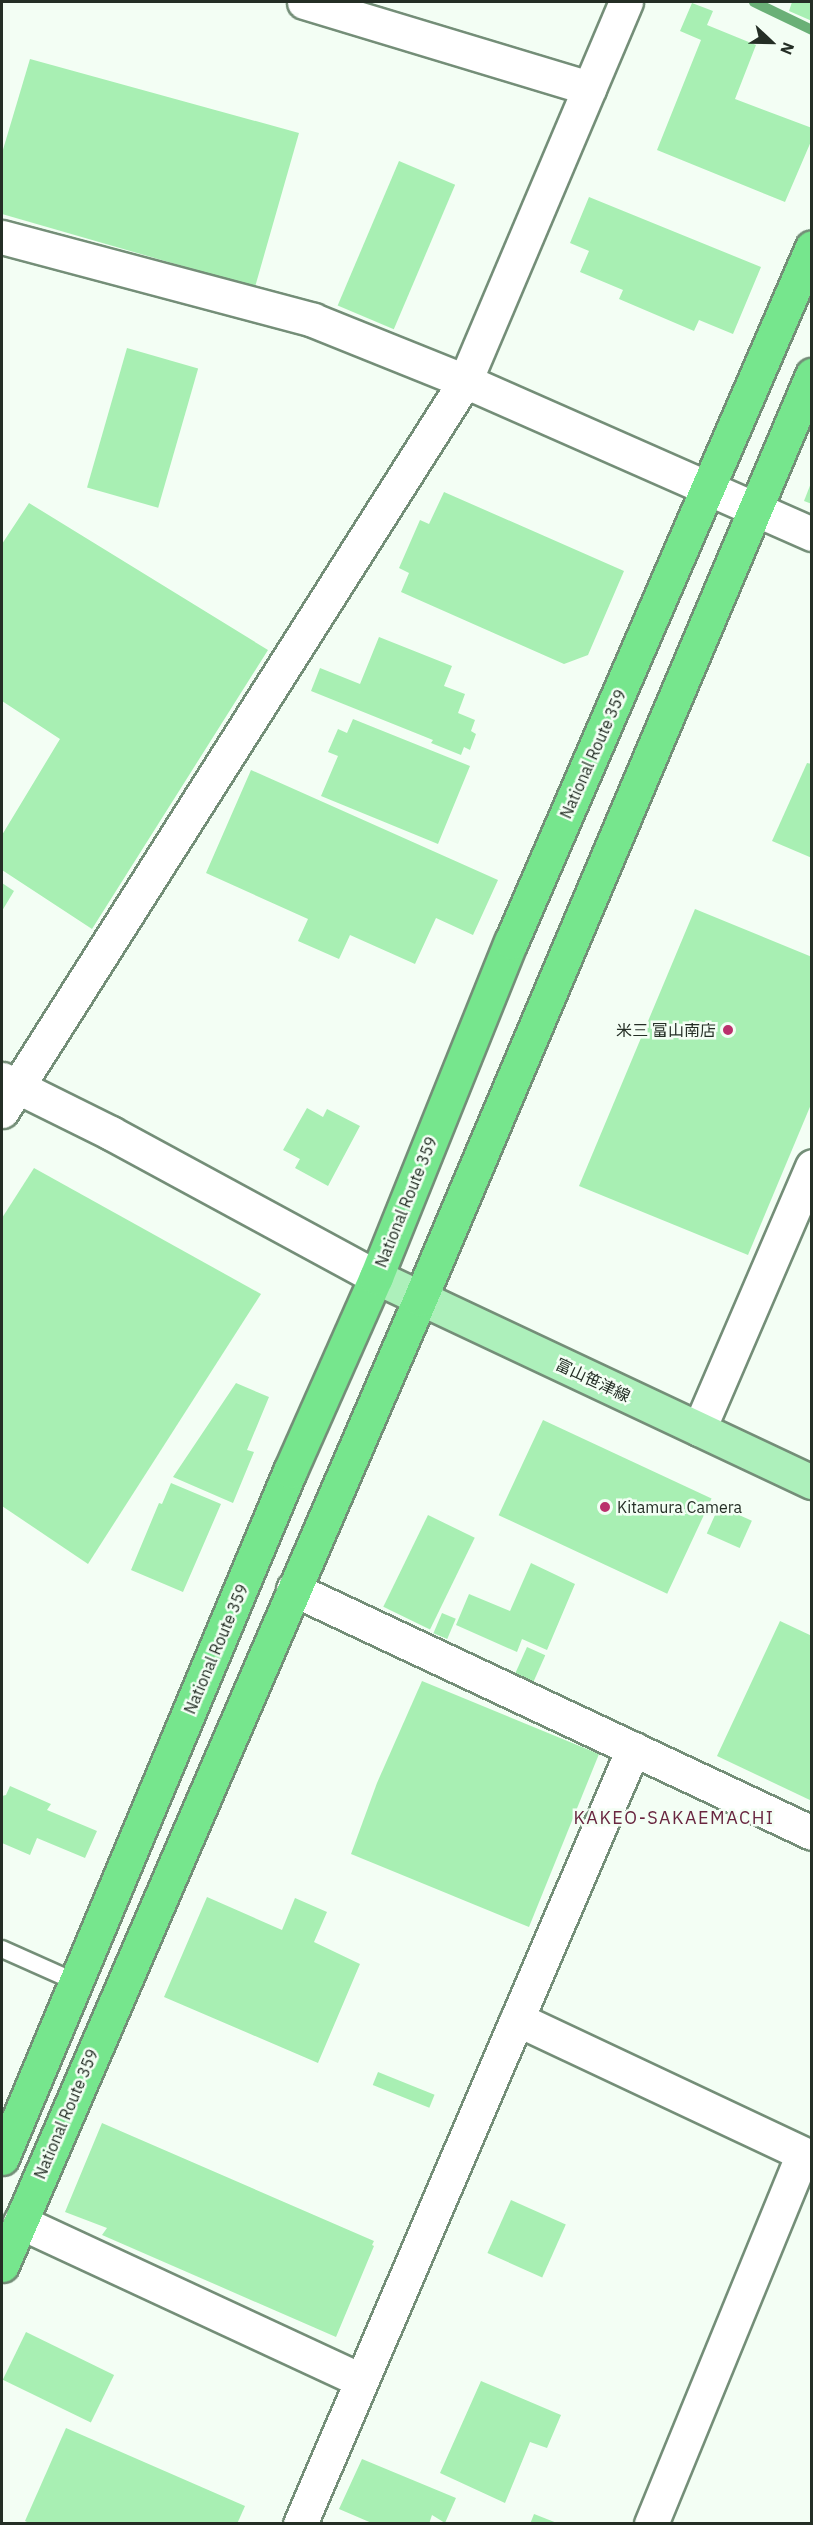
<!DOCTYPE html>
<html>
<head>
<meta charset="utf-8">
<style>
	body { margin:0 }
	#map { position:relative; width:813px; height:2525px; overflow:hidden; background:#f3fef4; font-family:"IBM Plex Sans","Noto Sans JP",sans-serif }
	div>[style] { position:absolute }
	.stream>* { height:10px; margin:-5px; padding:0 5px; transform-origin:5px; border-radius:5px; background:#6ab077 }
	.building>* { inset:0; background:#a8efb3; transform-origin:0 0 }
	.roads { filter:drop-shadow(2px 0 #748e78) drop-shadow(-2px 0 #748e78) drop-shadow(0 2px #748e78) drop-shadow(0 -2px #748e78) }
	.lane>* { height:16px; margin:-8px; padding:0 8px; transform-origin:8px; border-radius:8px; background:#fff }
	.street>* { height:33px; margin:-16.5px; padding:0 16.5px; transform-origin:16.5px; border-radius:16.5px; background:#fff }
	.primary>* { height:33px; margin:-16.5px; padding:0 16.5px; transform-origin:16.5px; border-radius:16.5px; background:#adf0bb }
	.highway>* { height:33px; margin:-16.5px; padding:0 16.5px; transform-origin:16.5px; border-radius:16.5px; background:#76e68d }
	.dots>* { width:16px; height:16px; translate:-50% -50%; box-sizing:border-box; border:3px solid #f3fef4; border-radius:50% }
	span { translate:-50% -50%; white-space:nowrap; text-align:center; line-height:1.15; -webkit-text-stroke:5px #f3fef4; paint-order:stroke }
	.street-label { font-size:16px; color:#242e25 }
	.poi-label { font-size:16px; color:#242e25 }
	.right { translate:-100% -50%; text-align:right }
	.left { translate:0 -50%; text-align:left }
	.neighbourhood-label { font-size:18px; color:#692640; letter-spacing:1.5px }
	.frame { position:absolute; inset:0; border:3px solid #242e25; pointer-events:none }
	.north { position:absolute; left:741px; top:12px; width:60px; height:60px; -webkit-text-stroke:4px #f3fef4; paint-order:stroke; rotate:112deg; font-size:16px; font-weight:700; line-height:24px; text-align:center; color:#242e25 }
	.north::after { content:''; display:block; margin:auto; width:21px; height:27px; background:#242e25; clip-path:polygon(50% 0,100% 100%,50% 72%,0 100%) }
</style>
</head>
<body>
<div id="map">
	<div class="stream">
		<div style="left:754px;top:2px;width:64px;rotate:25.8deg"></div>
	</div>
	<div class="building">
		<div style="clip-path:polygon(792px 2px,812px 2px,812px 21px,789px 11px)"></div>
		<div style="clip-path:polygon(692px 3px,713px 11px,707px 25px,756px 45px,735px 99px,812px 128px,812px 139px,785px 202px,657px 150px,701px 40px,680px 31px)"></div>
		<div style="clip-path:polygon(30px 59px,299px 133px,255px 287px,2px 214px,2px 153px)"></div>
		<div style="left:399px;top:161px;width:61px;height:157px;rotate:23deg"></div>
		<div style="clip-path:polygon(589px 197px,761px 267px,733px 334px,699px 320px,694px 331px,619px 299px,623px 290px,580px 272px,589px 251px,570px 243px)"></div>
		<div style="left:127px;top:348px;width:74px;height:145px;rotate:16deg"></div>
		<div style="clip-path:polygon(811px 483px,812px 483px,812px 504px,804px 501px)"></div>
		<div style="clip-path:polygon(444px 492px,624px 571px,588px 655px,564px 664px,401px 592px,409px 573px,399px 568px,420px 520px,429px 524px)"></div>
		<div style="clip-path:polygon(29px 503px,268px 650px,92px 929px,2px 870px,2px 835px,60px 739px,2px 701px,2px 544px)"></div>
		<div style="clip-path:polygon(379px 637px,452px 666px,444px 686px,465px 694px,458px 713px,475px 720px,471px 731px,476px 734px,470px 750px,464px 747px,461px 755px,431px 743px,433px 740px,311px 691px,320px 668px,360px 684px)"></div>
		<div style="clip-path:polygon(353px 719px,470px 766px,438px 844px,321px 796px,338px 756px,328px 752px,338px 729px,347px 733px)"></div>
		<div style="clip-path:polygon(807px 763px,812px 764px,812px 858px,772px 841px)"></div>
		<div style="clip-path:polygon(251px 770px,498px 880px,473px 935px,436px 918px,415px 964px,350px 935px,339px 959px,298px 941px,308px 919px,206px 873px)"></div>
		<div style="clip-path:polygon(2px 883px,14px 891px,2px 911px)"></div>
		<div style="clip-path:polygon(695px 909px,812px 957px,812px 1102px,748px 1255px,579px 1186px)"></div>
		<div style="clip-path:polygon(307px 1108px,323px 1117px,327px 1109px,360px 1126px,328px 1186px,295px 1168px,300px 1159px,283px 1150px)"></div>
		<div style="clip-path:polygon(34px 1168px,261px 1294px,88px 1564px,2px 1506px,2px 1218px)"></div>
		<div style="clip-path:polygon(236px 1383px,269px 1397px,247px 1450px,254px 1452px,233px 1503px,173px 1477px)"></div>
		<div style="left:543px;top:1420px;width:186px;height:105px;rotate:25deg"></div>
		<div style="clip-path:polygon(171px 1483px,221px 1504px,183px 1592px,131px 1570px,159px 1503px,162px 1504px)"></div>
		<div style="left:719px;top:1506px;width:36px;height:30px;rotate:24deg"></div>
		<div style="left:428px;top:1515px;width:52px;height:102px;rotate:26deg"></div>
		<div style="clip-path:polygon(531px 1563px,575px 1584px,547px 1650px,522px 1639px,517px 1652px,456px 1625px,469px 1594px,510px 1611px)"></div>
		<div style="left:442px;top:1613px;width:15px;height:22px;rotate:23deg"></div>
		<div style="clip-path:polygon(780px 1621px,812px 1636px,812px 1801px,717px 1756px)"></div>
		<div style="left:527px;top:1647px;width:20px;height:29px;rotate:24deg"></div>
		<div style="clip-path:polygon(422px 1681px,599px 1754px,529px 1927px,351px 1854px,377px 1783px)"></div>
		<div style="clip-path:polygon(10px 1786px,51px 1804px,47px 1810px,97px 1831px,85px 1858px,37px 1838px,30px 1855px,2px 1843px,2px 1796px,6px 1795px)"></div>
		<div style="clip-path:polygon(207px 1897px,282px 1930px,295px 1898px,327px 1912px,314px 1942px,360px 1964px,318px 2063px,164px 1997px)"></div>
		<div style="left:378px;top:2072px;width:61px;height:14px;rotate:22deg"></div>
		<div style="clip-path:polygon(102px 2123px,374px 2241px,372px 2245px,374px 2246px,336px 2337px,102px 2235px,107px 2228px,65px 2212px)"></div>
		<div style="left:511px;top:2200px;width:60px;height:58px;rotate:24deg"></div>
		<div style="left:26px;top:2332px;width:98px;height:53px;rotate:26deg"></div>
		<div style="clip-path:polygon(481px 2381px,561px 2415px,547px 2448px,530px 2442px,505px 2503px,440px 2473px)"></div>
		<div style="clip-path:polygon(66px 2428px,245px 2506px,237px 2524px,31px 2524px,25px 2521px)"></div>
		<div style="clip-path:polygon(362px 2459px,456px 2498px,445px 2523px,432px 2515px,429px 2524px,374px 2524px,339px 2509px)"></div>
		<div style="clip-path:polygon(534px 2514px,557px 2523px,557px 2524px,530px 2524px)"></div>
	</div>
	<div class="roads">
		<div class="lane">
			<div style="left:2px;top:1949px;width:81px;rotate:24deg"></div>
		</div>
		<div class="street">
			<div style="left:304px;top:2px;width:298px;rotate:16.8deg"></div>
			<div style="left:2px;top:237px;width:322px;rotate:14.9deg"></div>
			<div style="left:313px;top:320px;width:164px;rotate:21.9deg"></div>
			<div style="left:465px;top:381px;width:379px;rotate:23.8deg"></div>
			<div style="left:2px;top:1079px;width:122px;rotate:26.4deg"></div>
			<div style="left:111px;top:1133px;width:302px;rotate:28.5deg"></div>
			<div style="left:2px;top:1111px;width:864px;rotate:-57.62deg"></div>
			<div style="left:465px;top:381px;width:412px;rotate:-67deg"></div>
			<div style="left:699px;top:1429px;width:286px;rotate:-66.7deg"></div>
			<div style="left:293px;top:1589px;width:573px;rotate:25.18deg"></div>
			<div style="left:517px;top:2019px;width:326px;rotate:25.2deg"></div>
			<div style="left:20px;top:2222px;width:376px;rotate:24.9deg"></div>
			<div style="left:300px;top:2524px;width:844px;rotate:-66.75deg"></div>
			<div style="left:651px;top:2524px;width:400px;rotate:-67.7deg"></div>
		</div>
		<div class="primary">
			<div style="left:376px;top:1277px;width:482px;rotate:25.2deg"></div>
		</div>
		<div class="highway">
			<div style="left:2px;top:2158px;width:745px;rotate:-67.26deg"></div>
			<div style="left:290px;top:1471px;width:212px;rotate:-66.1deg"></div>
			<div style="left:376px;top:1277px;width:361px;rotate:-68.1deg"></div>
			<div style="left:511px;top:942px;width:757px;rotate:-66.58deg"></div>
			<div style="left:2px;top:2265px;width:1053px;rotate:-66.6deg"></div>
			<div style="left:420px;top:1299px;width:1004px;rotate:-67.01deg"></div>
		</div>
	</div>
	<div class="dots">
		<div style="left:728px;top:1030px;background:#ba306c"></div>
		<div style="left:605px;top:1507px;background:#ba306c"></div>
	</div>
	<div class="street-label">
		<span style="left:593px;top:754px;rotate:-66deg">National Route 359</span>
		<span style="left:406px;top:1202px;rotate:-68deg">National Route 359</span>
		<span style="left:593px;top:1380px;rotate:25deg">富山笹津線</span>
		<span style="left:216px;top:1649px;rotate:-67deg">National Route 359</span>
		<span style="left:66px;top:2114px;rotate:-67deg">National Route 359</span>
	</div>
	<div class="poi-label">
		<span class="right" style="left:716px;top:1030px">米三 富山南店</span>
		<span class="left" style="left:617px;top:1507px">Kitamura Camera</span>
	</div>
	<div class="neighbourhood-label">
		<span style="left:674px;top:1818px">KAKEO-SAKAEMACHI</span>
	</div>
	<div class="frame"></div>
	<div class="north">N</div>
</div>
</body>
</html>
